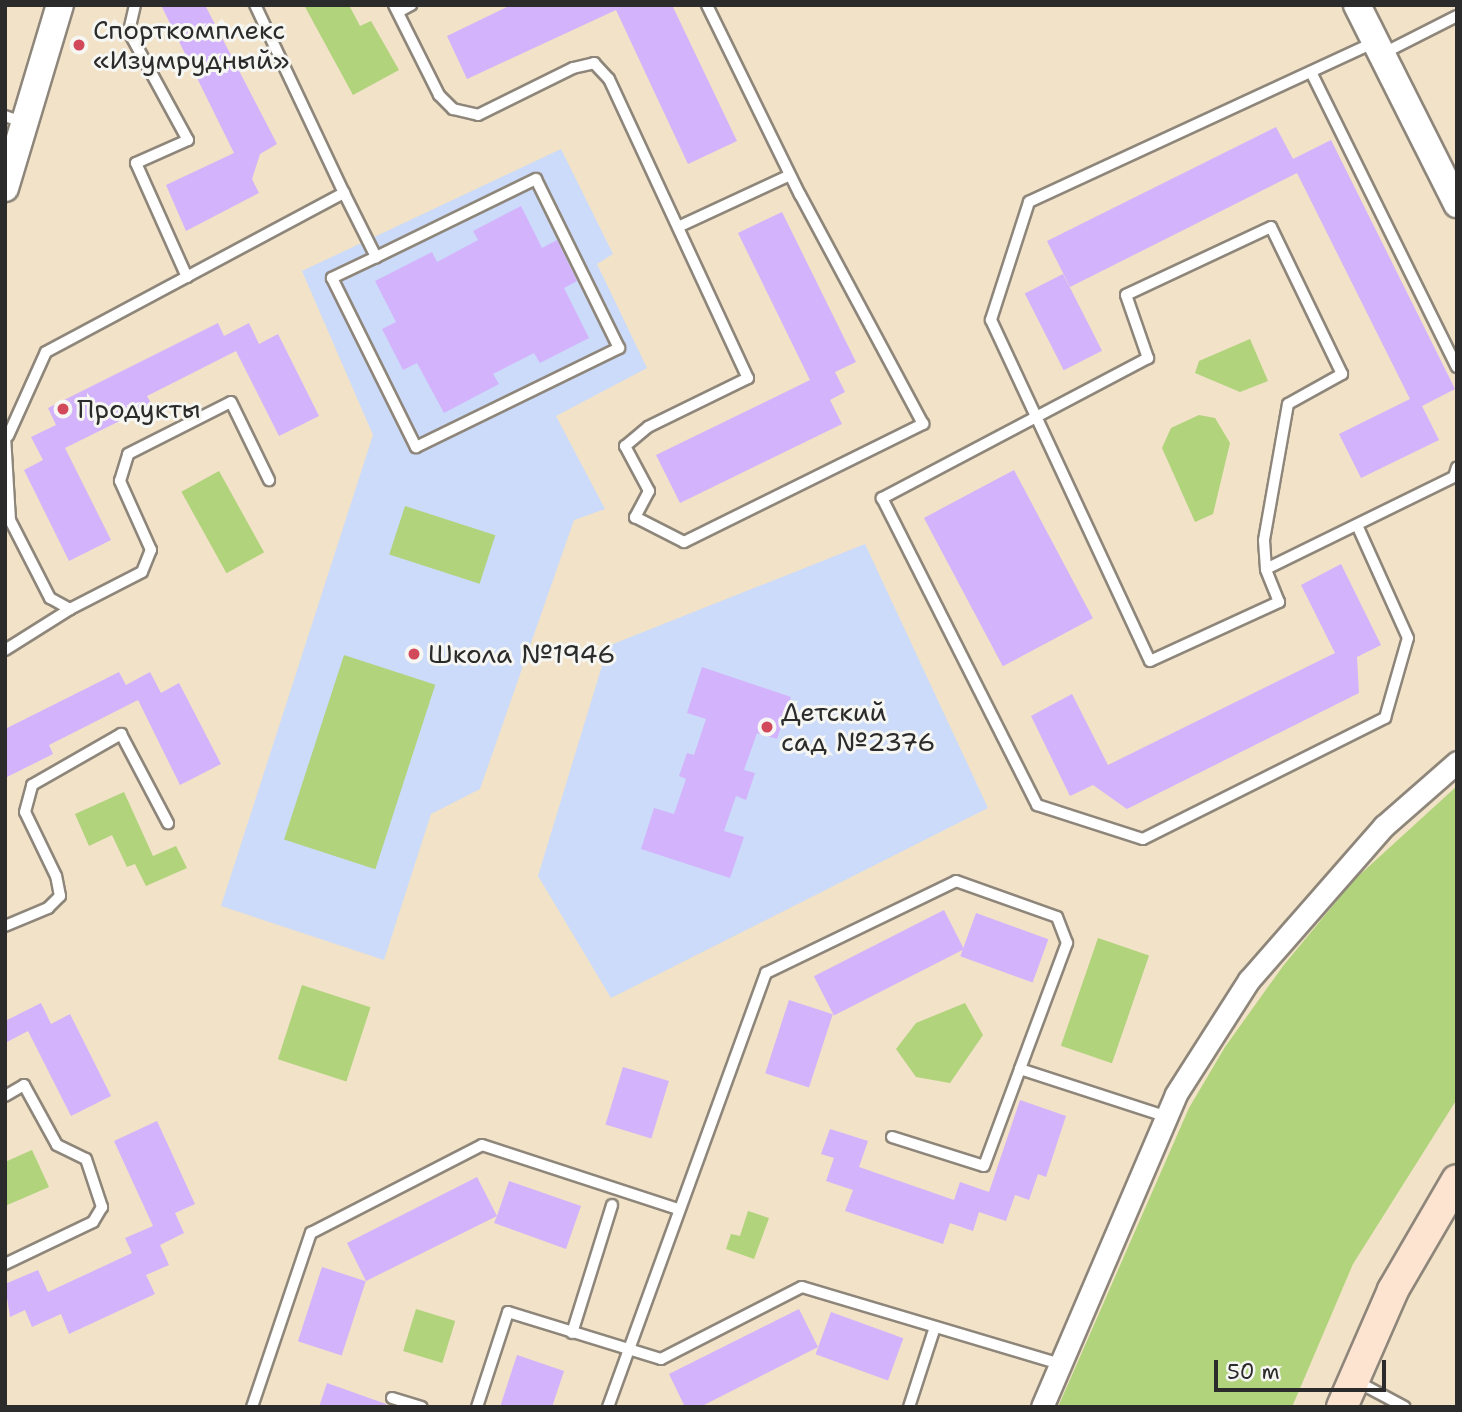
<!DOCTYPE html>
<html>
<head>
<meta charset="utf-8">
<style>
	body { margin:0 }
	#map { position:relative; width:1462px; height:1412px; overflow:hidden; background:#f1e2c8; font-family:"Shantell Sans",sans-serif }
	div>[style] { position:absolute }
	.built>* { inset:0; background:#ccdbfa }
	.green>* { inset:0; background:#b0d37b; transform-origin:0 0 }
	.building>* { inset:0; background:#d3b3fb; transform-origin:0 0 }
	.roads { filter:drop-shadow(2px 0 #8e867a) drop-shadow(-2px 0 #8e867a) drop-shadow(0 2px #8e867a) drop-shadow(0 -2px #8e867a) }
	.service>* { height:10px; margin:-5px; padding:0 5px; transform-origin:5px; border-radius:5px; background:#fff }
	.minor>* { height:21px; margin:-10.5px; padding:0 10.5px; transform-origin:10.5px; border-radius:10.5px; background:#fff }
	.tertiary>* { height:26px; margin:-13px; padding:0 13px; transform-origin:13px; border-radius:13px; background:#fff }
	.secondary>* { height:30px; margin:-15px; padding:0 15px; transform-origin:15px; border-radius:15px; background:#fde4d1 }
	.dots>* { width:19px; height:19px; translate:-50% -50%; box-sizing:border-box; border:4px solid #f6f6f2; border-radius:50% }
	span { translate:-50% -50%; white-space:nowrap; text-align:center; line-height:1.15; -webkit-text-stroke:6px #f6f6f2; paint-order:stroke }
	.poi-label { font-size:26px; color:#2b2b2b }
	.left { translate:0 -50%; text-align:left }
	.frame { position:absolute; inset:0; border:7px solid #2b2b2b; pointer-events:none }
	.scale { position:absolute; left:1214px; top:1360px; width:172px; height:32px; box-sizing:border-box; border:4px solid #2b2b2b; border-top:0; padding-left:9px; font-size:21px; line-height:24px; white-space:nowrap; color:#2b2b2b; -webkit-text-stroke:5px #f6f6f2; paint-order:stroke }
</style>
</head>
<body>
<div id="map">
	<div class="built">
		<div style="clip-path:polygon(561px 149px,613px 254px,597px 264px,647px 368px,556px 416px,605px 509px,574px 520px,480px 789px,431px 814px,384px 960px,221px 906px,373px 435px,302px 271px)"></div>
		<div style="clip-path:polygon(865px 544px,988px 808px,611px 998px,538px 876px,608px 646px)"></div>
	</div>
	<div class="green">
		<div style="clip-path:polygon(304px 5px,349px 5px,360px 26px,371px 21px,399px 70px,353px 95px)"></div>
		<div style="clip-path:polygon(1250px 339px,1268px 381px,1240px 392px,1195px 373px,1199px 361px)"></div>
		<div style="clip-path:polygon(1199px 415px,1215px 418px,1230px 443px,1213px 514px,1195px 522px,1162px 448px,1171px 428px)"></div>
		<div style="left:219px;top:471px;width:93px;height:43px;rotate:61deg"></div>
		<div style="left:405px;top:506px;width:95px;height:51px;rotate:18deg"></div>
		<div style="left:344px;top:655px;width:96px;height:194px;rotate:18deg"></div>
		<div style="clip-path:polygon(1457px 786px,1457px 1099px,1353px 1264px,1292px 1407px,1058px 1407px,1189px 1108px,1225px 1047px,1283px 966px,1354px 880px)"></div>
		<div style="clip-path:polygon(124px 792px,153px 856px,176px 846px,187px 868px,146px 886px,135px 864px,127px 867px,112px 835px,89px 846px,75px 814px)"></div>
		<div style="left:1098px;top:938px;width:54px;height:114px;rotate:19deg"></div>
		<div style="left:302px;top:985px;width:72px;height:78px;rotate:18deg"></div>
		<div style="clip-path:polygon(965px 1003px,983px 1035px,950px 1083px,916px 1077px,896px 1049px,916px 1023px)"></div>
		<div style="clip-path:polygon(32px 1150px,49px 1187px,5px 1206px,5px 1162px)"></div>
		<div style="clip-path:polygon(748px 1211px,769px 1218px,754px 1259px,726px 1249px,731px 1234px,740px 1236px)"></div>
		<div style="left:416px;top:1309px;width:41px;height:44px;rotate:17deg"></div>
	</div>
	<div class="building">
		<div style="clip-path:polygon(161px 5px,205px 5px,277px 144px,260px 154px,252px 179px,259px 193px,186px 231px,166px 185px,234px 153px)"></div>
		<div style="clip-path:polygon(511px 5px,672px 5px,737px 141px,688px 164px,616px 10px,467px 79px,447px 36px)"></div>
		<div style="clip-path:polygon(1276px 127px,1293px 159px,1331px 140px,1455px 389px,1422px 406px,1439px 440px,1361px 478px,1339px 434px,1410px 399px,1297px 173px,1070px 287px,1047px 241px)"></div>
		<div style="clip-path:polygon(521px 206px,542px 248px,557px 240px,577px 281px,564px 288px,589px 338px,540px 363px,534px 353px,493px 374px,499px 384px,444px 413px,417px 363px,403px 370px,382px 329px,396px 322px,375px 281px,432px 252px,437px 262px,478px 240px,473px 231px)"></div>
		<div style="clip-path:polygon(782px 212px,856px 362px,835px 372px,845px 392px,830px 400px,842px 424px,680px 503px,656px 455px,810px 380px,738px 233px)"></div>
		<div style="left:1063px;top:274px;width:86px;height:43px;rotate:63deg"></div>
		<div style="clip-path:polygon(218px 323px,224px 336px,249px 323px,259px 344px,278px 334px,319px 416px,279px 436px,236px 351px,147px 396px,152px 405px,65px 448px,111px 540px,69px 561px,24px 470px,43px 460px,31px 437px,56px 425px,48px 408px)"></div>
		<div style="left:1014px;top:470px;width:168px;height:102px;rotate:62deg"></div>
		<div style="clip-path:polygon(1341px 564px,1381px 645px,1357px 657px,1359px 693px,1127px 809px,1093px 785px,1070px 796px,1031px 716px,1072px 694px,1108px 765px,1335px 653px,1301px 585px)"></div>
		<div style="clip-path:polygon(702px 667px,791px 697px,777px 739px,757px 733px,744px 770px,755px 773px,746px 800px,736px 796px,724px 831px,744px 837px,730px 878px,641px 849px,654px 808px,674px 814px,686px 779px,679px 776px,687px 753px,694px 755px,706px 719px,687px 713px)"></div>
		<div style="clip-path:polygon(119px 672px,126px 685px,150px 672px,161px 693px,179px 683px,221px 764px,180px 785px,138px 700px,49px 745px,53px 754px,5px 778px,5px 729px)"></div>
		<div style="left:944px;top:910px;width:44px;height:146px;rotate:63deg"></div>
		<div style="left:976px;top:913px;width:77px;height:46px;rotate:20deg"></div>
		<div style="left:789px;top:1000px;width:46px;height:77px;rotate:18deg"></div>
		<div style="clip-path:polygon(41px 1003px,51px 1024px,70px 1014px,111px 1096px,71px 1116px,28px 1031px,5px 1043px,5px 1021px)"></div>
		<div style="left:623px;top:1067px;width:48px;height:60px;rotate:17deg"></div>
		<div style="clip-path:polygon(1020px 1100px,1066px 1116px,1046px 1177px,1038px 1174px,1029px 1200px,1015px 1195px,1006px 1221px,979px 1212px,973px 1231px,950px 1223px,943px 1244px,845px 1211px,853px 1190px,826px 1181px,834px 1158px,821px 1154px,830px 1129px,868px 1141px,859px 1167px,954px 1200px,960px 1182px,989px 1192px)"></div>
		<div style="clip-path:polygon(157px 1121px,195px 1204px,175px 1213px,184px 1233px,160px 1245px,169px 1265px,146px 1275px,155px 1294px,69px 1334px,61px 1314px,32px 1327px,25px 1310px,10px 1317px,5px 1284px,38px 1270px,48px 1292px,132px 1253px,125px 1238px,153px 1226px,114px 1141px)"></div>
		<div style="clip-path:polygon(477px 1177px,497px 1216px,509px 1181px,581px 1206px,566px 1249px,494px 1223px,497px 1216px,366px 1281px,347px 1243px)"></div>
		<div style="left:322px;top:1267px;width:46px;height:78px;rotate:18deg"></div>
		<div style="clip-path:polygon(799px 1309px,818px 1347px,700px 1407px,685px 1407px,669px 1374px)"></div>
		<div style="left:831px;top:1312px;width:77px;height:45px;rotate:20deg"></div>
		<div style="clip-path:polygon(517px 1355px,564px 1371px,552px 1407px,500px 1407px)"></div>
		<div style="clip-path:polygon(327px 1383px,386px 1404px,386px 1407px,319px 1407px)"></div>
	</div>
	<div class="roads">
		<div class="service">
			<div style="left:135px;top:5px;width:28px;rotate:103deg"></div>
			<div style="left:129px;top:32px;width:123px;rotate:61.4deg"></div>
			<div style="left:188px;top:140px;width:57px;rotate:156.1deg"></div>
			<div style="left:136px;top:163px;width:125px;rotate:65.9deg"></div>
			<div style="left:394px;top:5px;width:101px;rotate:63.4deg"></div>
			<div style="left:439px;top:95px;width:20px;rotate:45deg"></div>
			<div style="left:453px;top:109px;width:26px;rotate:13deg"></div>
			<div style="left:478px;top:115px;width:106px;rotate:-26.3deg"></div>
			<div style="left:573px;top:68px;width:22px;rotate:-13deg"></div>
			<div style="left:594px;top:63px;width:22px;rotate:47deg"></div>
			<div style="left:609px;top:79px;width:330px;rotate:65.1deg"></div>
			<div style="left:748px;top:378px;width:111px;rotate:153.9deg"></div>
			<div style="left:648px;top:427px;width:30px;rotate:140deg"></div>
			<div style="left:625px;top:446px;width:51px;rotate:61.9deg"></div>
			<div style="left:649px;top:491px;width:30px;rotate:118deg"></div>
			<div style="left:635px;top:517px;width:55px;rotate:27deg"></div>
			<div style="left:684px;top:542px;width:267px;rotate:-26.3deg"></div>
			<div style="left:923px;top:424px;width:260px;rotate:-118.2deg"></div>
			<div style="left:800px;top:195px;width:212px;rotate:-116.1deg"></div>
			<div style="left:398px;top:12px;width:15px;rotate:-28deg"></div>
			<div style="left:1375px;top:42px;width:381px;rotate:155.2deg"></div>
			<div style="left:1029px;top:202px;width:124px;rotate:107.9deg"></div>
			<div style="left:991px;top:320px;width:376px;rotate:65deg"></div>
			<div style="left:1150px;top:661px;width:142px;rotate:-24.6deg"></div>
			<div style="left:1279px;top:602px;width:35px;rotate:-112deg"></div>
			<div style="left:1266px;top:569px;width:209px;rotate:-26.1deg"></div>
			<div style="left:1454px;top:477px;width:10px;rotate:-73deg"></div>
			<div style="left:1382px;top:54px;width:84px;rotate:-26.9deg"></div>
			<div style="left:1311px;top:72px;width:329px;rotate:63.7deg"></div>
			<div style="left:5px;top:116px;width:21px;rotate:19deg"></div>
			<div style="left:344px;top:193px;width:72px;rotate:63.4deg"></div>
			<div style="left:376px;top:257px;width:49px;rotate:154.5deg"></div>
			<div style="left:332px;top:278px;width:189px;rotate:63.6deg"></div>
			<div style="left:416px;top:447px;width:226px;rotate:-26deg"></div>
			<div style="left:619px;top:348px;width:188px;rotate:-116.2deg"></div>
			<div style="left:536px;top:179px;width:178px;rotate:154deg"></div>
			<div style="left:678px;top:227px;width:123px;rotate:-24.9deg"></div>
			<div style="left:5px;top:436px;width:84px;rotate:86.6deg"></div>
			<div style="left:10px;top:520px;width:88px;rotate:62.9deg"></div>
			<div style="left:50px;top:598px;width:23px;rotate:29deg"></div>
			<div style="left:70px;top:609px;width:81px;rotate:-27.2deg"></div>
			<div style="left:142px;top:572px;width:24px;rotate:-68deg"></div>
			<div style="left:151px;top:550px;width:76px;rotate:-114.2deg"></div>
			<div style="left:120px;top:481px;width:28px;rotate:-73deg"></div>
			<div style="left:128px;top:454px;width:115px;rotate:-26.8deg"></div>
			<div style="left:231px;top:402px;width:87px;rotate:64deg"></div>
			<div style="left:8px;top:436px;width:92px;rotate:-65.7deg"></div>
			<div style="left:46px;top:352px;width:338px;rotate:-28.1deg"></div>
			<div style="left:344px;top:193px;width:208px;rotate:-115.3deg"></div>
			<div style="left:1266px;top:569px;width:29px;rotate:-94deg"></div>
			<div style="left:1264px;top:540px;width:138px;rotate:-80deg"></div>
			<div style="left:1288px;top:404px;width:62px;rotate:-29.1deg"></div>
			<div style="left:1342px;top:374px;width:163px;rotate:-115.8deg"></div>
			<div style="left:1271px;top:227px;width:160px;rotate:154.9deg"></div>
			<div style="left:1126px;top:295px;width:67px;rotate:70.8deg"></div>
			<div style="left:1148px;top:358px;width:301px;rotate:152.2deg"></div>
			<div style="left:882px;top:498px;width:344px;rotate:63.2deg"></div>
			<div style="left:1037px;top:805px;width:111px;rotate:17.8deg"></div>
			<div style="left:1143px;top:839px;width:271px;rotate:-26.6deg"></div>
			<div style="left:1385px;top:718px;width:83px;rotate:-74deg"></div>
			<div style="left:1408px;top:638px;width:124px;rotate:-114.3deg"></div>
			<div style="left:5px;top:650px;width:77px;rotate:-32.2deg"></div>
			<div style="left:5px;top:926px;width:47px;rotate:-22.7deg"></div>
			<div style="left:48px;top:908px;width:17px;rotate:-45deg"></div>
			<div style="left:60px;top:896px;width:20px;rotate:-101deg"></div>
			<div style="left:56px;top:876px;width:71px;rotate:-115.8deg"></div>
			<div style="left:25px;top:812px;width:28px;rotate:-75deg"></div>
			<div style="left:32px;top:785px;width:103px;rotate:-29.8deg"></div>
			<div style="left:121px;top:734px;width:101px;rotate:62.2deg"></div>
			<div style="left:5px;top:1096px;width:22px;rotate:-30deg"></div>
			<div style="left:24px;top:1085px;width:68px;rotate:61.2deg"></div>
			<div style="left:57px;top:1145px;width:32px;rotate:26deg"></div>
			<div style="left:86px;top:1159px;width:51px;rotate:71.6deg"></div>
			<div style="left:102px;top:1207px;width:17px;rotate:121deg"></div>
			<div style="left:93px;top:1222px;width:98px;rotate:154.5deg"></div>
			<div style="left:892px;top:1137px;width:96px;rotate:17.5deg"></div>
			<div style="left:984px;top:1166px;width:103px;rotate:-69.6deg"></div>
			<div style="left:572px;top:1333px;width:134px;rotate:-72.6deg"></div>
			<div style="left:1356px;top:1381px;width:55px;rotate:28deg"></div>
			<div style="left:392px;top:1398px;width:31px;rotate:17deg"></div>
			<div style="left:252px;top:1407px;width:184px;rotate:-71.3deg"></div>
			<div style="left:311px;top:1233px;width:192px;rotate:-27.2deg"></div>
			<div style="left:482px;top:1145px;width:206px;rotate:18.1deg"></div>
			<div style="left:477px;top:1407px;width:100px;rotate:-71.9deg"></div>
			<div style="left:508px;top:1312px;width:160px;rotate:17.1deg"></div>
			<div style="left:661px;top:1359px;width:158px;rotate:-27.1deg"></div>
			<div style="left:802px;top:1287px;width:269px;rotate:16.6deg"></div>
			<div style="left:608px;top:1407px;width:462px;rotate:-70deg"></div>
			<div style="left:766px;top:973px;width:211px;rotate:-25.8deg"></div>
			<div style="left:956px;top:881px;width:107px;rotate:19.6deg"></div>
			<div style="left:1057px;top:917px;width:28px;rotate:69deg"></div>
			<div style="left:1067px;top:943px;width:134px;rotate:110.5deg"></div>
			<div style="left:1020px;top:1069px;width:152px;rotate:18deg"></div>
			<div style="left:909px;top:1407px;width:84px;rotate:-72deg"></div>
		</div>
		<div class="minor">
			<div style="left:1042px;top:1407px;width:340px;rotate:-66.8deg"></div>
			<div style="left:1176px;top:1094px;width:135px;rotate:-57.4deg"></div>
			<div style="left:1249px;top:980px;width:205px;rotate:-48.8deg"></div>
			<div style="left:1384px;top:826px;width:97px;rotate:-41.2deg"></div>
		</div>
		<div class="tertiary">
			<div style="left:1357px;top:5px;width:223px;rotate:63.3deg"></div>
			<div style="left:5px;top:188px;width:191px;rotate:-73.3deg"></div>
		</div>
		<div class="secondary">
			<div style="left:1342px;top:1407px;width:128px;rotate:-66.4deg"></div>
			<div style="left:1393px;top:1290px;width:127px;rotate:-59.8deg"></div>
		</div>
	</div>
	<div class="dots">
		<div style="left:79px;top:45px;background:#d1495b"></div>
		<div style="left:63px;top:409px;background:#d1495b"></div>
		<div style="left:414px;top:654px;background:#d1495b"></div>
		<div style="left:767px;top:727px;background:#d1495b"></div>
	</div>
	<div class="poi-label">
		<span class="left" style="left:93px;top:45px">Спорткомплекс<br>«Изумрудный»</span>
		<span class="left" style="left:77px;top:409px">Продукты</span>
		<span class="left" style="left:428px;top:654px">Школа №1946</span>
		<span class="left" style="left:781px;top:727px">Детский<br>сад №2376</span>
	</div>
	<div class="frame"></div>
	<div class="scale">50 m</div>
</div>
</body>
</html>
